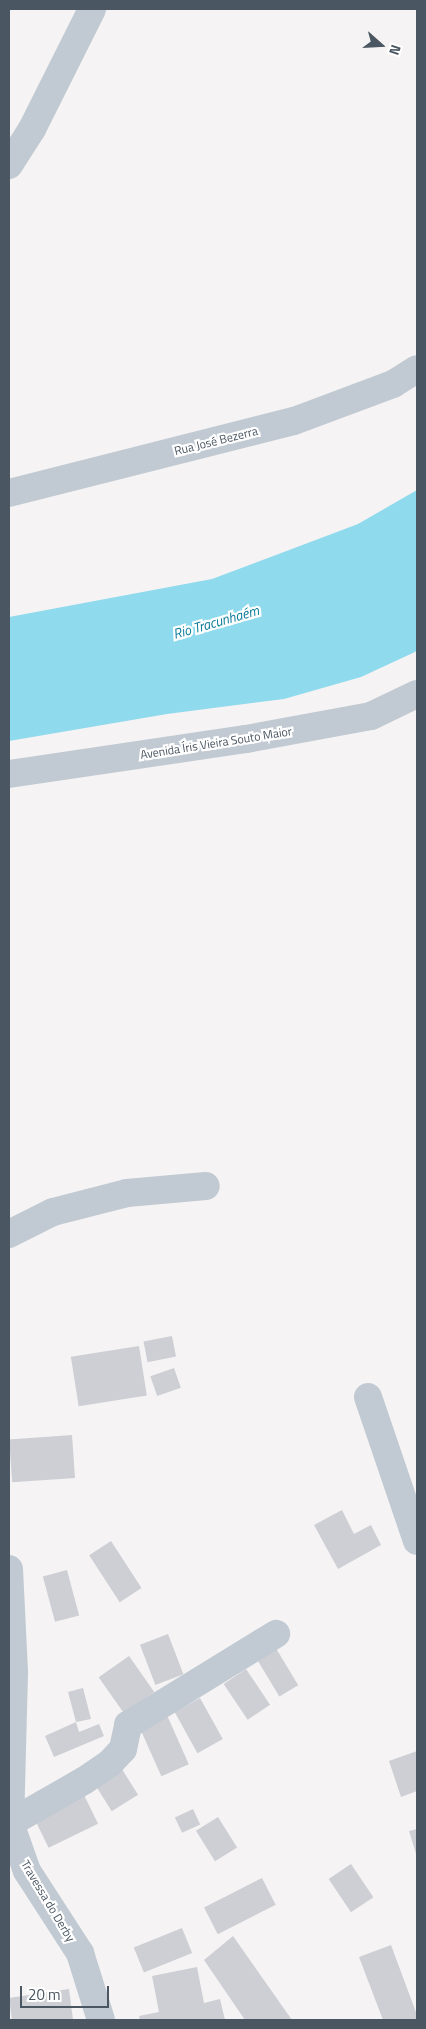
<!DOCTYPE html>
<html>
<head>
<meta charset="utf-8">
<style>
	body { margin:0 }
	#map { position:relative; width:426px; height:2029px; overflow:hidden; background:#f5f3f3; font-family:"Titillium Web",sans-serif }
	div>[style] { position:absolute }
	.water>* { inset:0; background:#90daee }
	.building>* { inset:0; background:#cdcfd5; transform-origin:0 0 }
	.minor>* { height:28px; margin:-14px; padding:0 14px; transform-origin:14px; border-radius:14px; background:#c1cad2 }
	span { translate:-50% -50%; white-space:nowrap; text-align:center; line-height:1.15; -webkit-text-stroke:4.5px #fff; paint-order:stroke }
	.street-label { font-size:12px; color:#4a5661 }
	.water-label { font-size:14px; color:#0c7c9b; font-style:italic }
	.frame { position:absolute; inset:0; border:10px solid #4a5661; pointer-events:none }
	.north { position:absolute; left:356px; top:20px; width:50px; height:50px; -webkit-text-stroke:4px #fff; paint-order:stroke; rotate:109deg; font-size:14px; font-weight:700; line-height:20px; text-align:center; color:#4a5661 }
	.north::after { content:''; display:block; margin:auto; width:18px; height:22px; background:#4a5661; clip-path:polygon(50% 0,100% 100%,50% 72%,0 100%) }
	.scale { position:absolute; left:20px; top:1986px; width:89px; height:22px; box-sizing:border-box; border:2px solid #4a5661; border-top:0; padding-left:6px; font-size:15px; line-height:18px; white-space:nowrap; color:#4a5661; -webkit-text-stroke:4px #fff; paint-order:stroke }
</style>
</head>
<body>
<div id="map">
	<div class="water">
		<div style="clip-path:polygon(417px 490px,417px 650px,415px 652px,361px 677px,284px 699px,167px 714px,9px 741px,9px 617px,212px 579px,358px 524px)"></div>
	</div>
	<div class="building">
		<div style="left:172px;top:1336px;width:21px;height:29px;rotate:79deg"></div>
		<div style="left:139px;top:1346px;width:50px;height:69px;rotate:81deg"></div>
		<div style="left:174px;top:1368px;width:21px;height:25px;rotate:71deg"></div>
		<div style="left:72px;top:1435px;width:43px;height:63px;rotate:86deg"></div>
		<div style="clip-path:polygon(342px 1510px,354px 1534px,371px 1525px,381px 1545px,338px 1569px,314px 1525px)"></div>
		<div style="left:111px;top:1541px;width:56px;height:26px;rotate:57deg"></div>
		<div style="left:67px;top:1570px;width:47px;height:25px;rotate:75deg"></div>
		<div style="left:168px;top:1634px;width:43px;height:30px;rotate:69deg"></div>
		<div style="left:274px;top:1645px;width:47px;height:22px;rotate:59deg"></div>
		<div style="left:129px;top:1656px;width:44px;height:37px;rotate:55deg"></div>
		<div style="left:246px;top:1669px;width:43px;height:27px;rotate:56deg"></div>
		<div style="clip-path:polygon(83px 1688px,91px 1719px,76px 1722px,79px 1732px,99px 1724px,104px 1736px,54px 1757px,45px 1736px,76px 1722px,68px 1692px)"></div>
		<div style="left:200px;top:1698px;width:47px;height:29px;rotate:61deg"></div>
		<div style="left:166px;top:1713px;width:56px;height:30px;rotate:66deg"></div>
		<div style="clip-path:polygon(417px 1751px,417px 1791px,401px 1797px,389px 1761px)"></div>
		<div style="left:120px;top:1766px;width:34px;height:31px;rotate:58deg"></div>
		<div style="left:84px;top:1795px;width:32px;height:55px;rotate:64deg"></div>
		<div style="left:193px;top:1809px;width:17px;height:20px;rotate:65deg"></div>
		<div style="left:218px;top:1817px;width:36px;height:26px;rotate:58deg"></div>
		<div style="clip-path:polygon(417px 1829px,417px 1857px,409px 1831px)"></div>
		<div style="left:351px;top:1864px;width:40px;height:27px;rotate:56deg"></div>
		<div style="left:262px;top:1878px;width:30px;height:65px;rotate:63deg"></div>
		<div style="left:182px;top:1928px;width:27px;height:52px;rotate:68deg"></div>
		<div style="clip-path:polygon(233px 1936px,292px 2020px,245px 2020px,204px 1960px)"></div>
		<div style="clip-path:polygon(391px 1945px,417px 2015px,417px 2020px,383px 2020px,359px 1957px)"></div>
		<div style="clip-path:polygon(197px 1967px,204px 2003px,220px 1999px,225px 2020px,140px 2020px,139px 2016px,159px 2012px,152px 1976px)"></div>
		<div style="clip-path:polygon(69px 1989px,73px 2020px,12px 2020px,9px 1998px)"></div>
	</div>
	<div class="minor">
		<div style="left:9px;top:165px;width:43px;rotate:-57.4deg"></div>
		<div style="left:32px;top:129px;width:134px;rotate:-63.4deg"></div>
		<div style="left:9px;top:493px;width:294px;rotate:-14.2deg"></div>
		<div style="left:294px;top:421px;width:106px;rotate:-20.5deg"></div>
		<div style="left:393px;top:384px;width:28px;rotate:-32deg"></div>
		<div style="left:9px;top:774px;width:240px;rotate:-8.4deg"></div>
		<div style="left:246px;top:739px;width:127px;rotate:-10.4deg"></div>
		<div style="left:371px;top:716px;width:51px;rotate:-25.6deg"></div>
		<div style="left:9px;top:1234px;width:49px;rotate:-26.6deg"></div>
		<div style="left:53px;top:1212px;width:76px;rotate:-14.4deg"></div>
		<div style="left:127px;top:1193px;width:79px;rotate:-5.1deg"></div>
		<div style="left:368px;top:1397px;width:152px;rotate:71.2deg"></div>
		<div style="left:9px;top:1569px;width:104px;rotate:87.2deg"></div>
		<div style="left:14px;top:1673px;width:150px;rotate:91.5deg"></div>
		<div style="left:10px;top:1823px;width:51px;rotate:70.5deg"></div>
		<div style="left:27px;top:1871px;width:98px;rotate:57.1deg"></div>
		<div style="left:80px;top:1953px;width:70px;rotate:72.6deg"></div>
		<div style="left:10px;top:1823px;width:86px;rotate:-29.8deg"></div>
		<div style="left:85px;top:1780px;width:30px;rotate:-34deg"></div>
		<div style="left:110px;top:1763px;width:19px;rotate:-47deg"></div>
		<div style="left:123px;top:1749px;width:25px;rotate:-78deg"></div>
		<div style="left:128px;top:1725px;width:174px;rotate:-31.6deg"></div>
	</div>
	<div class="street-label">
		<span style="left:216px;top:441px;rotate:-14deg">Rua José Bezerra</span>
		<span style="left:216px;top:743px;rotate:-9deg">Avenida Íris Vieira Souto Maior</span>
		<span style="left:48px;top:1901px;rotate:59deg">Travessa do Derby</span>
	</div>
	<div class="water-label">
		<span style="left:216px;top:622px;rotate:-16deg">Rio Tracunhaém</span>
	</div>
	<div class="frame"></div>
	<div class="north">N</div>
	<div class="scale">20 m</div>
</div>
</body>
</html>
